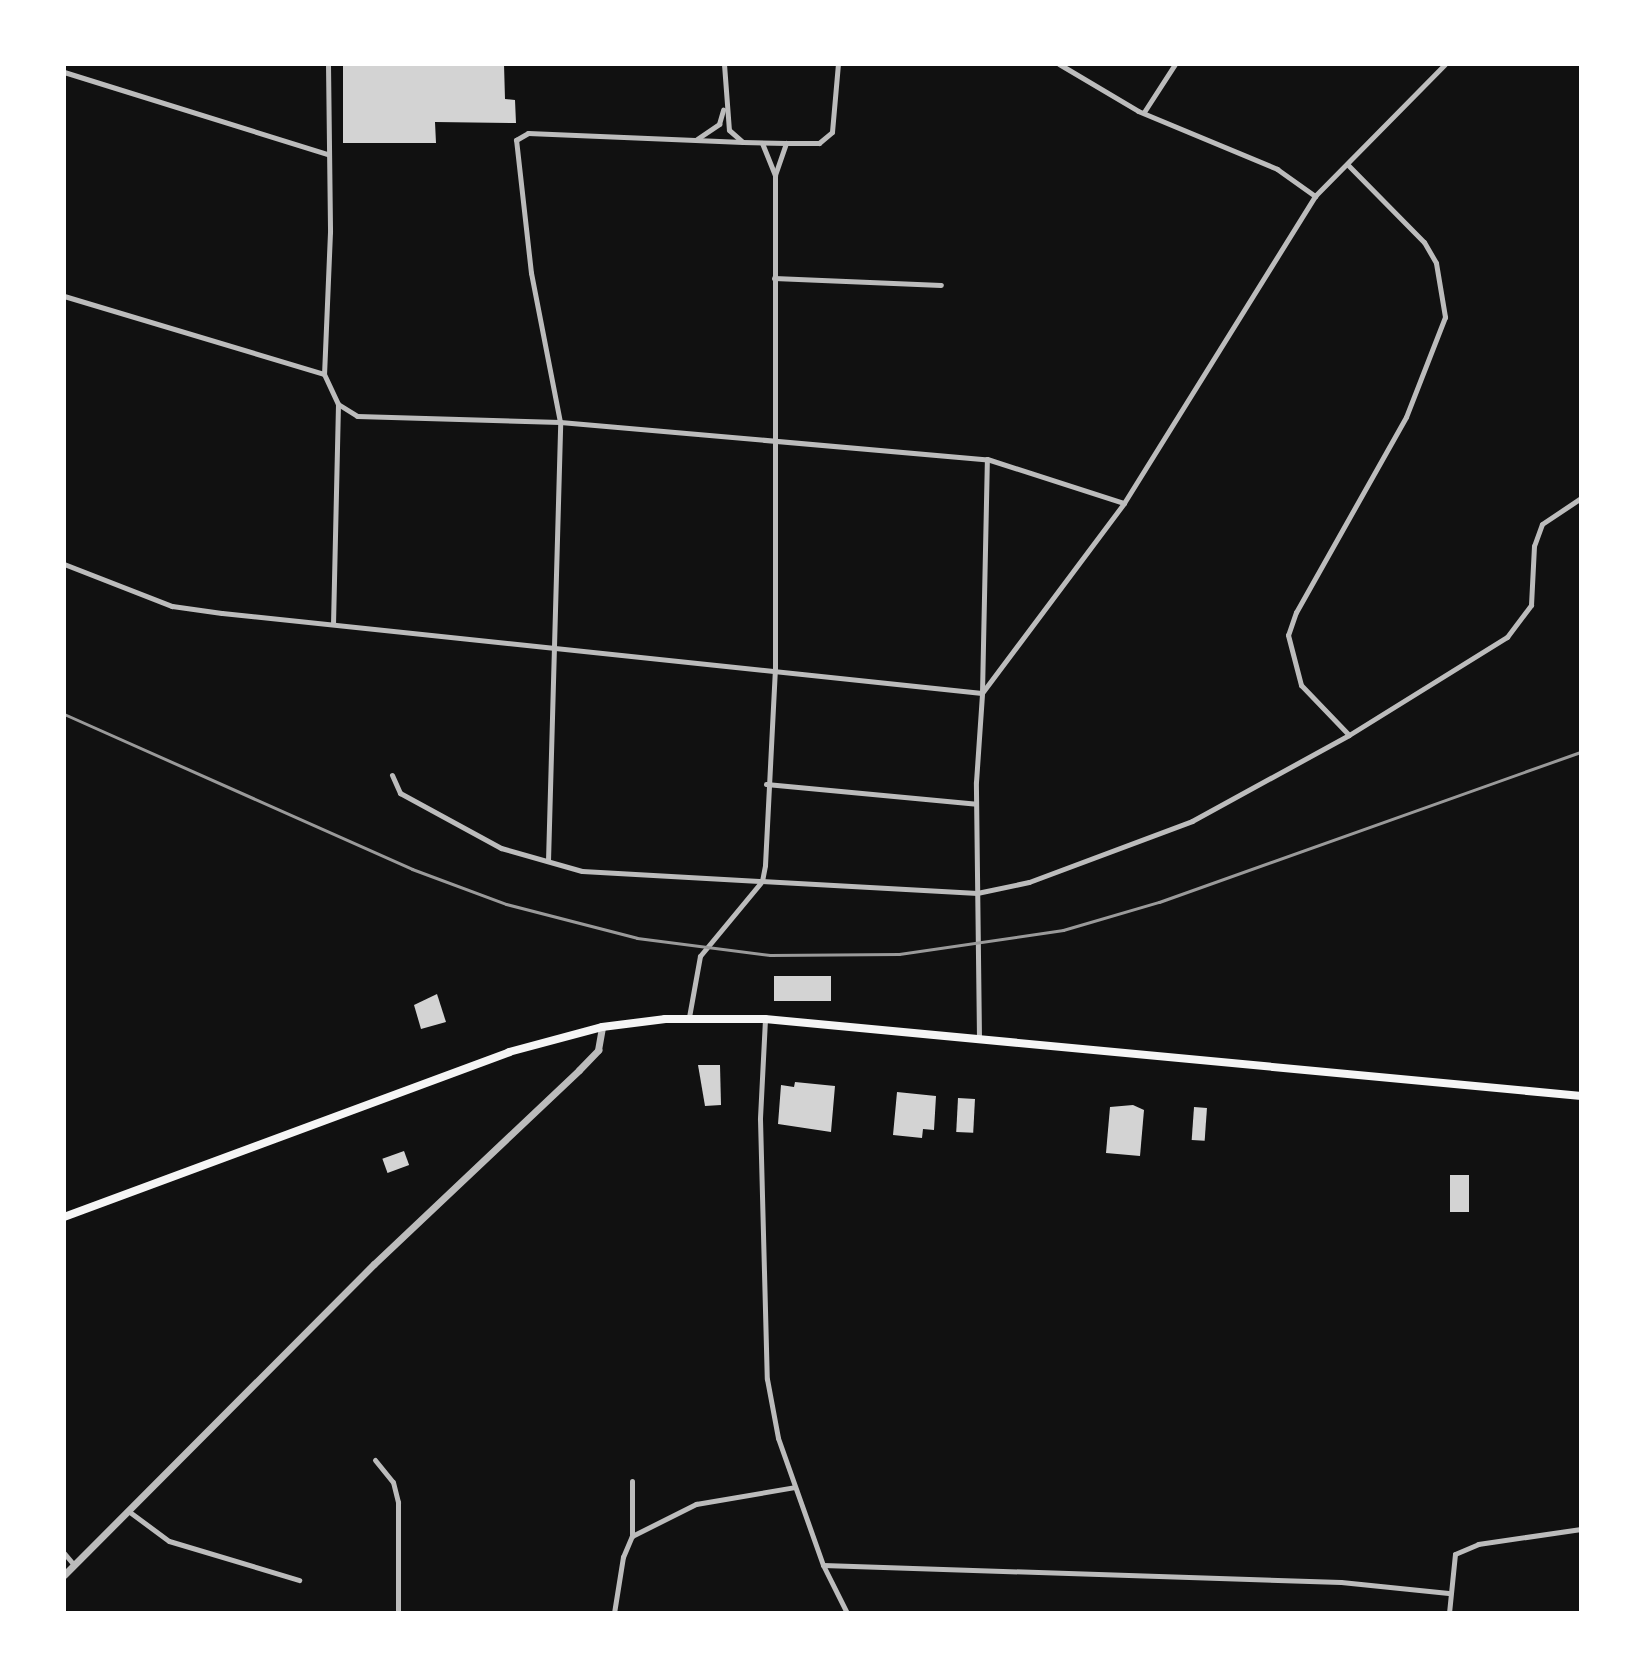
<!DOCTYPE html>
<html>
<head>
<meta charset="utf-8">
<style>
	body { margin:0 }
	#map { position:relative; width:1645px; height:1677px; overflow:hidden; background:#111; font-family:"Fira Sans Condensed",sans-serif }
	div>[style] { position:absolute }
	.building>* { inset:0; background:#d3d3d3; transform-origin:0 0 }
	.minor>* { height:5px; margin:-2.5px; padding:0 2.5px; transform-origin:2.5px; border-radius:2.5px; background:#bcbcbc }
	.tertiary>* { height:7px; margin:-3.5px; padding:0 3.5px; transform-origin:3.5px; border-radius:3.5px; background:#bcbcbc }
	.primary>* { height:8px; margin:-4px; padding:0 4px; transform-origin:4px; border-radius:4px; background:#f5f5f5 }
	.rail>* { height:3px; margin:-1.5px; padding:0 1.5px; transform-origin:1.5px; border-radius:1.5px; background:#9a9a9a }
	span { translate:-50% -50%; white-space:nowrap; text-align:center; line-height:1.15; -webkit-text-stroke:6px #fff; paint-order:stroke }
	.frame { position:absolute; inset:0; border:66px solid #fff; pointer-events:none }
</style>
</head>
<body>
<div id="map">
	<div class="building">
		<div style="clip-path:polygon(343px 64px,504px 64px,505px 99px,515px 100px,516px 123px,435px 122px,436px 143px,343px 143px)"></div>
		<div style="left:774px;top:976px;width:57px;height:25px"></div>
		<div style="clip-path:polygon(437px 994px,446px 1022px,421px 1029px,414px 1005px)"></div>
		<div style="clip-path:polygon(698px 1065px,720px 1065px,721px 1105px,705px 1106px)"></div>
		<div style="clip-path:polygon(795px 1082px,835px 1086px,831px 1132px,778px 1124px,781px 1085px,794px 1087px)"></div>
		<div style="clip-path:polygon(897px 1092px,936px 1096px,934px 1130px,923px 1129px,922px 1138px,893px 1135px)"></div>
		<div style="left:958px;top:1098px;width:17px;height:34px;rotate:3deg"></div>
		<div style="clip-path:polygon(1133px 1105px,1144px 1110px,1140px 1156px,1106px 1153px,1110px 1107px)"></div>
		<div style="left:1194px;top:1107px;width:13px;height:33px;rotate:4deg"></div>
		<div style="left:404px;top:1151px;width:15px;height:23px;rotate:70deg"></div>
		<div style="left:1450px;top:1175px;width:19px;height:37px"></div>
	</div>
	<div class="minor">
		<div style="left:328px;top:64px;width:168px;rotate:89.3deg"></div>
		<div style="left:330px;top:232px;width:142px;rotate:92.4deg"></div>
		<div style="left:324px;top:374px;width:33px;rotate:65deg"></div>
		<div style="left:338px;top:404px;width:220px;rotate:91.3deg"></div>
		<div style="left:724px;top:64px;width:66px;rotate:85.7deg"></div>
		<div style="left:729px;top:130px;width:18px;rotate:41deg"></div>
		<div style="left:743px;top:142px;width:43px;rotate:1.3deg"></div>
		<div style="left:786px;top:143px;width:33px"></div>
		<div style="left:819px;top:143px;width:17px;rotate:-40deg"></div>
		<div style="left:832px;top:132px;width:68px;rotate:-85deg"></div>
		<div style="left:1059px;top:64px;width:92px;rotate:30.7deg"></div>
		<div style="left:1138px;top:111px;width:151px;rotate:22.6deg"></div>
		<div style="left:1277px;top:169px;width:47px;rotate:35.4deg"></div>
		<div style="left:64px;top:72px;width:276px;rotate:17.3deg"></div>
		<div style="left:1144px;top:112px;width:57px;rotate:-57.1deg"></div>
		<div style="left:697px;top:139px;width:27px;rotate:-34deg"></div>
		<div style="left:719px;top:124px;width:15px;rotate:-74deg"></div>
		<div style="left:762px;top:143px;width:35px;rotate:68deg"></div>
		<div style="left:1348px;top:165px;width:108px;rotate:45.4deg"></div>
		<div style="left:1424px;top:242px;width:24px;rotate:60deg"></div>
		<div style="left:1436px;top:263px;width:55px;rotate:80.5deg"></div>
		<div style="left:1445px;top:317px;width:107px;rotate:111.3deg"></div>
		<div style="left:1406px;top:417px;width:224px;rotate:119.4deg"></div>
		<div style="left:1296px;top:612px;width:24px;rotate:109deg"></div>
		<div style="left:1288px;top:635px;width:52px;rotate:75.4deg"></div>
		<div style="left:1301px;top:685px;width:69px;rotate:46.2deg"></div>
		<div style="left:774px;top:278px;width:167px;rotate:2.4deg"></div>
		<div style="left:64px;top:296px;width:271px;rotate:16.7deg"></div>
		<div style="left:338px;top:404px;width:22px;rotate:32deg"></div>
		<div style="left:357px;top:416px;width:203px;rotate:1.7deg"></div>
		<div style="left:560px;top:422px;width:429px;rotate:5deg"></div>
		<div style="left:987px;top:459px;width:144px;rotate:17.8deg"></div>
		<div style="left:64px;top:564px;width:116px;rotate:21.3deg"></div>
		<div style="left:172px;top:606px;width:50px;rotate:8deg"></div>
		<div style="left:222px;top:613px;width:764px;rotate:6.01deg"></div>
		<div style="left:982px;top:693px;width:234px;rotate:-88.8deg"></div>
		<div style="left:392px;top:775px;width:20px;rotate:66deg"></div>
		<div style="left:400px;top:793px;width:115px;rotate:28.6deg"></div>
		<div style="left:501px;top:848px;width:84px;rotate:15.9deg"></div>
		<div style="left:582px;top:871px;width:396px;rotate:3.2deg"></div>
		<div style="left:977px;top:893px;width:53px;rotate:-11.9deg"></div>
		<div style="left:1029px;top:882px;width:174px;rotate:-20.5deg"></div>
		<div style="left:1192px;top:821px;width:179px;rotate:-28.7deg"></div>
		<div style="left:1349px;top:735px;width:186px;rotate:-31.8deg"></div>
		<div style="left:1507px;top:637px;width:40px;rotate:-53deg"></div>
		<div style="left:1531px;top:605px;width:59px;rotate:-87.1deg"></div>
		<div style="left:1534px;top:546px;width:23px;rotate:-70deg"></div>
		<div style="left:1542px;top:524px;width:47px;rotate:-33.7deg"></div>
		<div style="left:766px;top:784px;width:211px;rotate:5.4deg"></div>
		<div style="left:548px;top:861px;width:439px;rotate:-88.4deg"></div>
		<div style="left:560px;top:422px;width:152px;rotate:-101deg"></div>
		<div style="left:531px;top:273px;width:134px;rotate:-96.4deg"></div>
		<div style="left:516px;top:140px;width:14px;rotate:-30deg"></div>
		<div style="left:528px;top:133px;width:215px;rotate:2.4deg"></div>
		<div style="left:689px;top:1017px;width:62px;rotate:-79.8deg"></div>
		<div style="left:700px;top:956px;width:97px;rotate:-50.4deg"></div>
		<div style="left:762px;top:881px;width:16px;rotate:-79deg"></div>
		<div style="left:765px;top:865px;width:197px;rotate:-87.1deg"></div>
		<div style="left:775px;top:668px;width:493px;rotate:-90deg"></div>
		<div style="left:775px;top:175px;width:34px;rotate:-71deg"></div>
		<div style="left:765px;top:1019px;width:100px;rotate:92.9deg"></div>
		<div style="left:760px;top:1119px;width:260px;rotate:88.5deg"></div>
		<div style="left:767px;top:1379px;width:60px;rotate:79.4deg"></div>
		<div style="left:778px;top:1438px;width:135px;rotate:70.5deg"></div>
		<div style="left:823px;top:1565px;width:54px;rotate:63.4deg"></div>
		<div style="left:979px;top:1038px;width:256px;rotate:-90.7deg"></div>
		<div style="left:976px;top:782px;width:89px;rotate:-86.1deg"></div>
		<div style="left:982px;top:693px;width:237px;rotate:-53.2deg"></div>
		<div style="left:1124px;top:503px;width:362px;rotate:-58.1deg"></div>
		<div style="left:1315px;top:196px;width:185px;rotate:-45.4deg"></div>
		<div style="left:375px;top:1460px;width:28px;rotate:51deg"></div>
		<div style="left:393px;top:1482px;width:21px;rotate:76deg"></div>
		<div style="left:398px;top:1502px;width:111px;rotate:90deg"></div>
		<div style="left:131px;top:1513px;width:47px;rotate:36.4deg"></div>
		<div style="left:169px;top:1541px;width:136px;rotate:16.7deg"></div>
		<div style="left:632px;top:1536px;width:72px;rotate:-26.6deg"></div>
		<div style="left:696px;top:1504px;width:100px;rotate:-9.7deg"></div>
		<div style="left:64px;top:1553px;width:16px;rotate:50deg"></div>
		<div style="left:823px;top:1565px;width:518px;rotate:1.88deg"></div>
		<div style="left:1341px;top:1582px;width:108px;rotate:5.9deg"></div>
		<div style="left:614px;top:1613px;width:57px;rotate:-80.9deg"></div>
		<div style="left:623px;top:1557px;width:23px;rotate:-67deg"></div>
		<div style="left:632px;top:1536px;width:55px;rotate:-90deg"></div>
		<div style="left:1449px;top:1613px;width:59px;rotate:-84.2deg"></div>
		<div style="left:1455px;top:1554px;width:25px;rotate:-23deg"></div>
		<div style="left:1478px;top:1544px;width:104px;rotate:-8.3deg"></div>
	</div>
	<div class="tertiary">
		<div style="left:64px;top:1575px;width:439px;rotate:-45.1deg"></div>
		<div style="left:374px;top:1264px;width:282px;rotate:-43.4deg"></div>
		<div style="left:579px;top:1070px;width:28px;rotate:-46deg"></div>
		<div style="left:598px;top:1050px;width:23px;rotate:-80deg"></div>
	</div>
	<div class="primary">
		<div style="left:64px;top:1217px;width:475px;rotate:-20.3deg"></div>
		<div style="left:509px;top:1052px;width:96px;rotate:-15deg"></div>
		<div style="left:602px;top:1027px;width:64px;rotate:-7.2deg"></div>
		<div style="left:665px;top:1019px;width:100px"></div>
		<div style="left:765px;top:1019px;width:820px;rotate:5.39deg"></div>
	</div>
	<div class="rail">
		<div style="left:64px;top:714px;width:381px;rotate:24deg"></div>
		<div style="left:412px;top:869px;width:100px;rotate:20.4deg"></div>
		<div style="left:506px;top:904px;width:135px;rotate:14.5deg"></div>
		<div style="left:637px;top:938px;width:134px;rotate:7.3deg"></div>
		<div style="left:770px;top:955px;width:129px;rotate:-0.4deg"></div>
		<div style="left:899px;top:954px;width:166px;rotate:-8.3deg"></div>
		<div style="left:1063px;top:930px;width:100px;rotate:-16.3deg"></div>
		<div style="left:1159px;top:902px;width:448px;rotate:-19.6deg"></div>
	</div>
	<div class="frame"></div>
</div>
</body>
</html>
